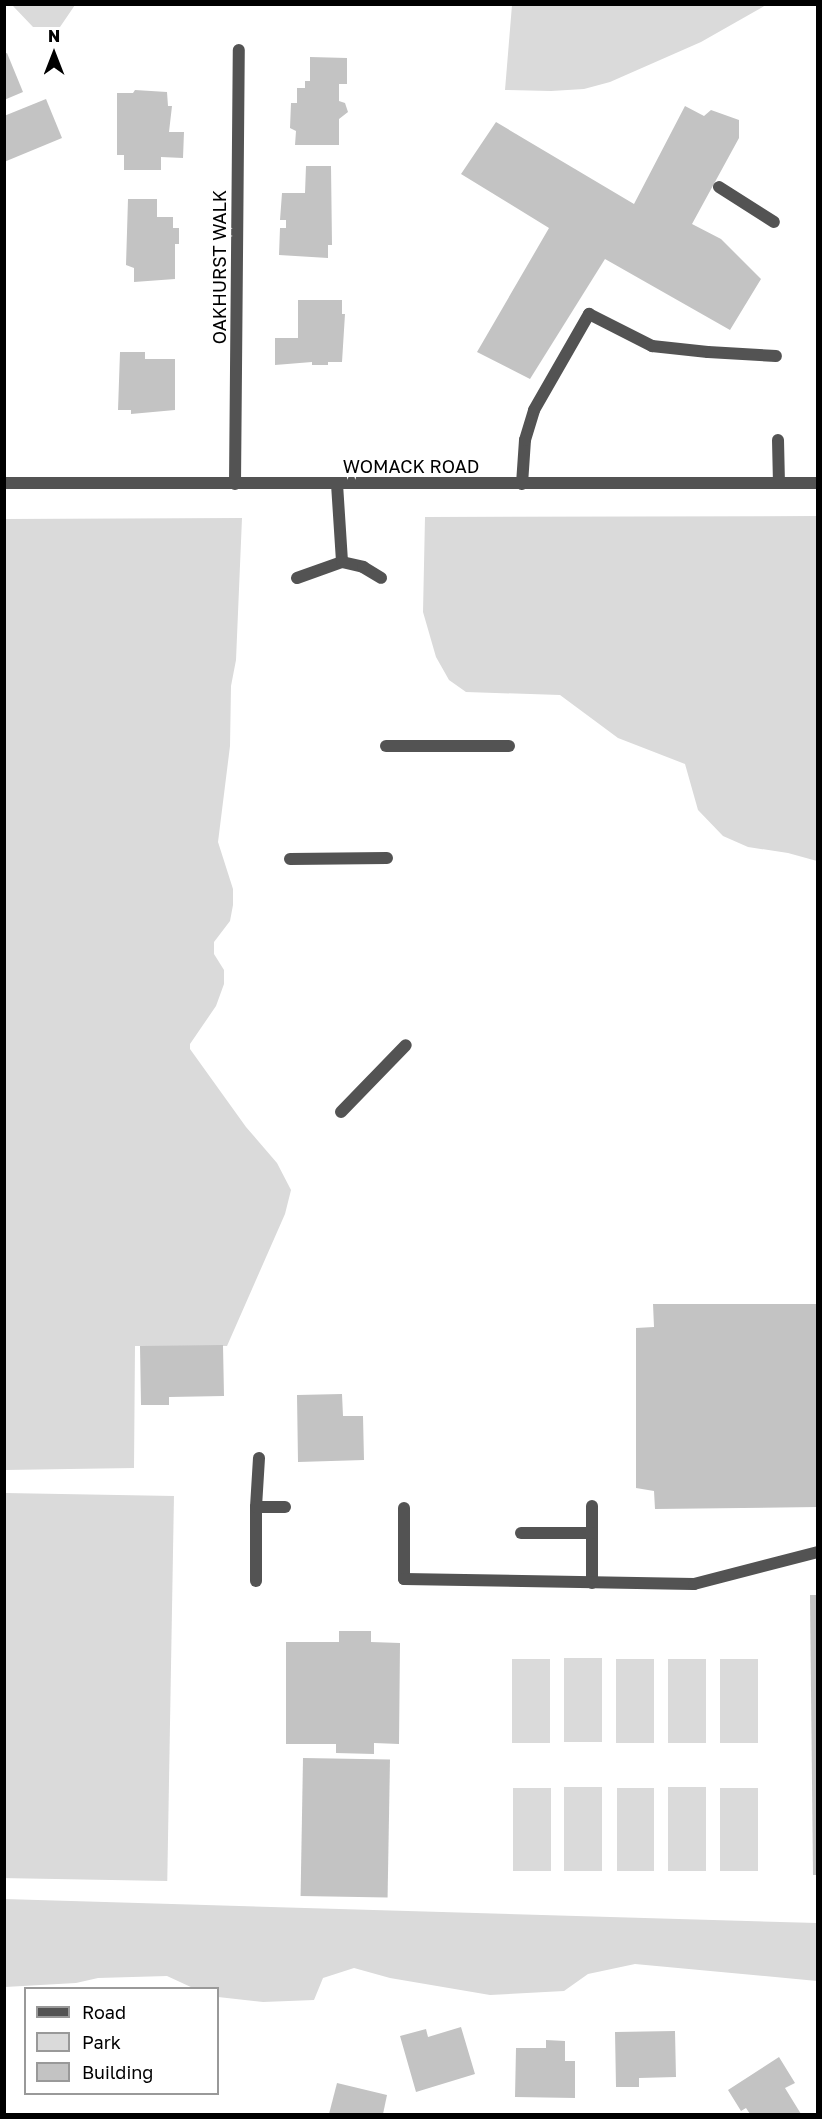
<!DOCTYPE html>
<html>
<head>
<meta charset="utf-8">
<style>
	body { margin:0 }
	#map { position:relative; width:822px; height:2119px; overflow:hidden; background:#fff; font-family:"Golos Text",sans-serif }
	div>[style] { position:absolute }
	.green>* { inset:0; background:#dadada; transform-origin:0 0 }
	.building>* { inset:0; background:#c3c3c3; transform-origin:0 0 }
	.service>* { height:12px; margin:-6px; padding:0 6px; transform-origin:6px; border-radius:6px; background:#535353 }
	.minor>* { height:12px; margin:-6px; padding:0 6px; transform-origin:6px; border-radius:6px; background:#535353 }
	.tertiary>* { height:12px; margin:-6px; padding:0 6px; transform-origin:6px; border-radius:6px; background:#535353 }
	span { translate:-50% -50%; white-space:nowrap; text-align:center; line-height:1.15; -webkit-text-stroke:5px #fff; paint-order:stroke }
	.street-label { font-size:18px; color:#000 }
	.frame { position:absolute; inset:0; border:6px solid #000; pointer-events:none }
	.legend { position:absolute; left:24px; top:1987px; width:195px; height:108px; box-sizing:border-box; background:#fff; border:2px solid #999; margin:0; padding:8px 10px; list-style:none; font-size:18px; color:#000 }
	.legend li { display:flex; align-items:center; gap:12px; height:30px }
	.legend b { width:30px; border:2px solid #999 }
	.north { position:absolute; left:24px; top:24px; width:60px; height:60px; -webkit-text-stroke:4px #fff; paint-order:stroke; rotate:0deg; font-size:16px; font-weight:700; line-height:24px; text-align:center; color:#000 }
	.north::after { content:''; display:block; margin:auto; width:21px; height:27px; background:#000; clip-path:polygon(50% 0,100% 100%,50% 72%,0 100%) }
</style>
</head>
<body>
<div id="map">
	<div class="green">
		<div style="clip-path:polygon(8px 5px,75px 5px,60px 27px,33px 27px,13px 6px)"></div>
		<div style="clip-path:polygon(512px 5px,512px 4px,766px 5px,701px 42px,610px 82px,584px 89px,551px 91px,505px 90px)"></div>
		<div style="clip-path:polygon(817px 516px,817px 861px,788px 853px,748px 847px,723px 836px,698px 810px,685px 764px,618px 738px,560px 695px,466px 692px,449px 680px,436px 657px,423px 612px,425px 517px)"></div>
		<div style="clip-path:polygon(242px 518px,236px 660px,231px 686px,230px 746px,218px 842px,233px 889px,233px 905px,230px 921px,214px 942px,214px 954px,224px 970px,224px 984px,216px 1006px,190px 1044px,190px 1049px,246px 1127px,277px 1163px,291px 1190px,285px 1214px,227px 1346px,135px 1346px,134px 1468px,5px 1470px,4px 519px)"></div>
		<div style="left:5px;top:1493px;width:169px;height:385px;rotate:1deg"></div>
		<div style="left:564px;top:1658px;width:38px;height:84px"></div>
		<div style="left:512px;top:1659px;width:38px;height:84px"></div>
		<div style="left:616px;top:1659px;width:38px;height:84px"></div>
		<div style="left:668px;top:1659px;width:38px;height:84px"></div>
		<div style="left:720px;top:1659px;width:38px;height:84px"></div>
		<div style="left:564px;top:1787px;width:38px;height:84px"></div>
		<div style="left:668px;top:1787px;width:38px;height:84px"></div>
		<div style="left:513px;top:1788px;width:38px;height:83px"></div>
		<div style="left:617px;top:1788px;width:37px;height:83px"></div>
		<div style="left:720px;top:1788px;width:38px;height:83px"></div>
		<div style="clip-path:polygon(4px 1899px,817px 1923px,817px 1981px,635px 1964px,588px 1974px,564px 1991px,490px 1995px,390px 1978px,354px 1968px,323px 1978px,314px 2000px,263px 2002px,218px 1997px,218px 1988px,193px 1988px,167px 1976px,98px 1978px,76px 1983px,5px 1987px)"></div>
	</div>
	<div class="building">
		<div style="clip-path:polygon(7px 53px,23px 92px,4px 100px,4px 54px)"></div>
		<div style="clip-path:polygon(310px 57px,347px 58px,347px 84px,339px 84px,339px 101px,345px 103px,348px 112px,339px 119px,339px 145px,295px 145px,296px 131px,290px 128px,291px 103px,297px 103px,297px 88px,305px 88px,305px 81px,310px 81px)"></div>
		<div style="clip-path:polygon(135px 90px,167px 92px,168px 106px,172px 106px,169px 132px,184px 132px,183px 158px,161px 157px,161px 170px,124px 170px,124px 155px,117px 155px,117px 93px,133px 93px)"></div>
		<div style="clip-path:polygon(46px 99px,62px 138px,4px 162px,4px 116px)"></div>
		<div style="clip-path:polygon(685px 106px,704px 116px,711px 110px,739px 120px,739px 138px,692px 224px,721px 239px,761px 279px,730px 330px,605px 259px,530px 379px,477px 352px,549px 228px,461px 174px,496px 122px,634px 204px)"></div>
		<div style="clip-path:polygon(306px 166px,331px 166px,332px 245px,328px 245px,328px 258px,279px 255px,280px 228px,286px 228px,286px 220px,280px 220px,282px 193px,305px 193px)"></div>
		<div style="clip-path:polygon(128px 199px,157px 199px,157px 217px,173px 217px,173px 228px,179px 228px,179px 244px,175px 244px,175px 279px,134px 282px,134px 268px,126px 265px)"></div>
		<div style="clip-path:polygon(298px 300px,342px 300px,342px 314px,345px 314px,342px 362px,328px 362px,328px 365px,312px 365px,312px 362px,275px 365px,275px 338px,298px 338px)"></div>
		<div style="clip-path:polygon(120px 352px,145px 352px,145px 359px,175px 359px,175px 410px,131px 414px,131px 410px,118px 410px)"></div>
		<div style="clip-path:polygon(653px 1304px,818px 1304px,818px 1507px,655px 1509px,654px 1491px,636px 1488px,636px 1328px,654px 1327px)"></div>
		<div style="clip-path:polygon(223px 1345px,224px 1396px,169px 1397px,169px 1405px,141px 1405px,140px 1346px)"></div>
		<div style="clip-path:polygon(342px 1394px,343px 1416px,363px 1416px,364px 1460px,298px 1462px,297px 1395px)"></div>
		<div style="clip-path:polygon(810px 1595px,818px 1595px,818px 1875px,813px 1875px)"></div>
		<div style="clip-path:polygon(339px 1631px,371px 1631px,371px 1642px,400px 1643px,399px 1744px,374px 1743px,374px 1754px,336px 1753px,336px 1744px,286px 1744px,286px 1642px,339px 1642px)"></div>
		<div style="left:303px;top:1758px;width:87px;height:138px;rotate:1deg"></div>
		<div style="clip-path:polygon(461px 2027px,475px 2074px,416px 2092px,400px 2036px,426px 2029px,428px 2037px)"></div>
		<div style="clip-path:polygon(675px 2031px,676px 2077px,639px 2078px,639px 2087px,616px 2087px,615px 2032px)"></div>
		<div style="clip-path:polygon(546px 2040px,565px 2041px,565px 2061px,575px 2061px,575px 2098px,515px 2097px,516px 2048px,546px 2048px)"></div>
		<div style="clip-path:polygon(779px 2057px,795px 2083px,785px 2088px,801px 2114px,750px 2114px,746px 2108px,741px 2111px,728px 2090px)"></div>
		<div style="clip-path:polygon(337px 2083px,387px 2095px,383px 2114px,329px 2114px)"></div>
	</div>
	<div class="service">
		<div style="left:719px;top:187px;width:65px;rotate:32.5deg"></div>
		<div style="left:778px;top:440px;width:43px;rotate:88.7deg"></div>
		<div style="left:337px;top:484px;width:78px;rotate:86.3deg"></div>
		<div style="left:522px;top:484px;width:44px;rotate:-86.1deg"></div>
		<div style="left:525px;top:440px;width:31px;rotate:-73deg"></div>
		<div style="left:534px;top:410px;width:111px;rotate:-60.2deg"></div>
		<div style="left:589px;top:314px;width:71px;rotate:26.9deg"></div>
		<div style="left:652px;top:346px;width:56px;rotate:6.1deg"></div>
		<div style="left:708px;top:352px;width:68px;rotate:3.4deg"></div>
		<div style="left:297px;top:578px;width:48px;rotate:-19.6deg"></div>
		<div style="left:342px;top:562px;width:22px;rotate:13deg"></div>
		<div style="left:363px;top:567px;width:21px;rotate:31deg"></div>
		<div style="left:386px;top:746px;width:123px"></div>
		<div style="left:290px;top:859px;width:97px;rotate:-0.6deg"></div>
		<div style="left:341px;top:1112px;width:93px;rotate:-45.9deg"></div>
		<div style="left:592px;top:1506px;width:77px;rotate:90deg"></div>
		<div style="left:256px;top:1507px;width:49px;rotate:-86.5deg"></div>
		<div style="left:404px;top:1508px;width:71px;rotate:90deg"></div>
		<div style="left:404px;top:1579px;width:290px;rotate:1deg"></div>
		<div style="left:694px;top:1584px;width:128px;rotate:-14.5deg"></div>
		<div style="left:521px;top:1533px;width:71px"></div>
		<div style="left:256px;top:1581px;width:74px;rotate:-90deg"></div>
		<div style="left:256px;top:1507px;width:29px"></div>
	</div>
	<div class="minor">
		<div style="left:235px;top:484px;width:434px;rotate:-89.5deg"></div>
	</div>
	<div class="tertiary">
		<div style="left:4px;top:483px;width:814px"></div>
	</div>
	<div class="street-label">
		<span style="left:219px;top:267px;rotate:-90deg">OAKHURST WALK</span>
		<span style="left:411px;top:466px">WOMACK ROAD</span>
	</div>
	<div class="frame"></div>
	<ul class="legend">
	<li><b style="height:8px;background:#535353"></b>Road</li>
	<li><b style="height:16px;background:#dadada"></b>Park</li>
	<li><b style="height:16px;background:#c3c3c3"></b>Building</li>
	</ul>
	<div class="north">N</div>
</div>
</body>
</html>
